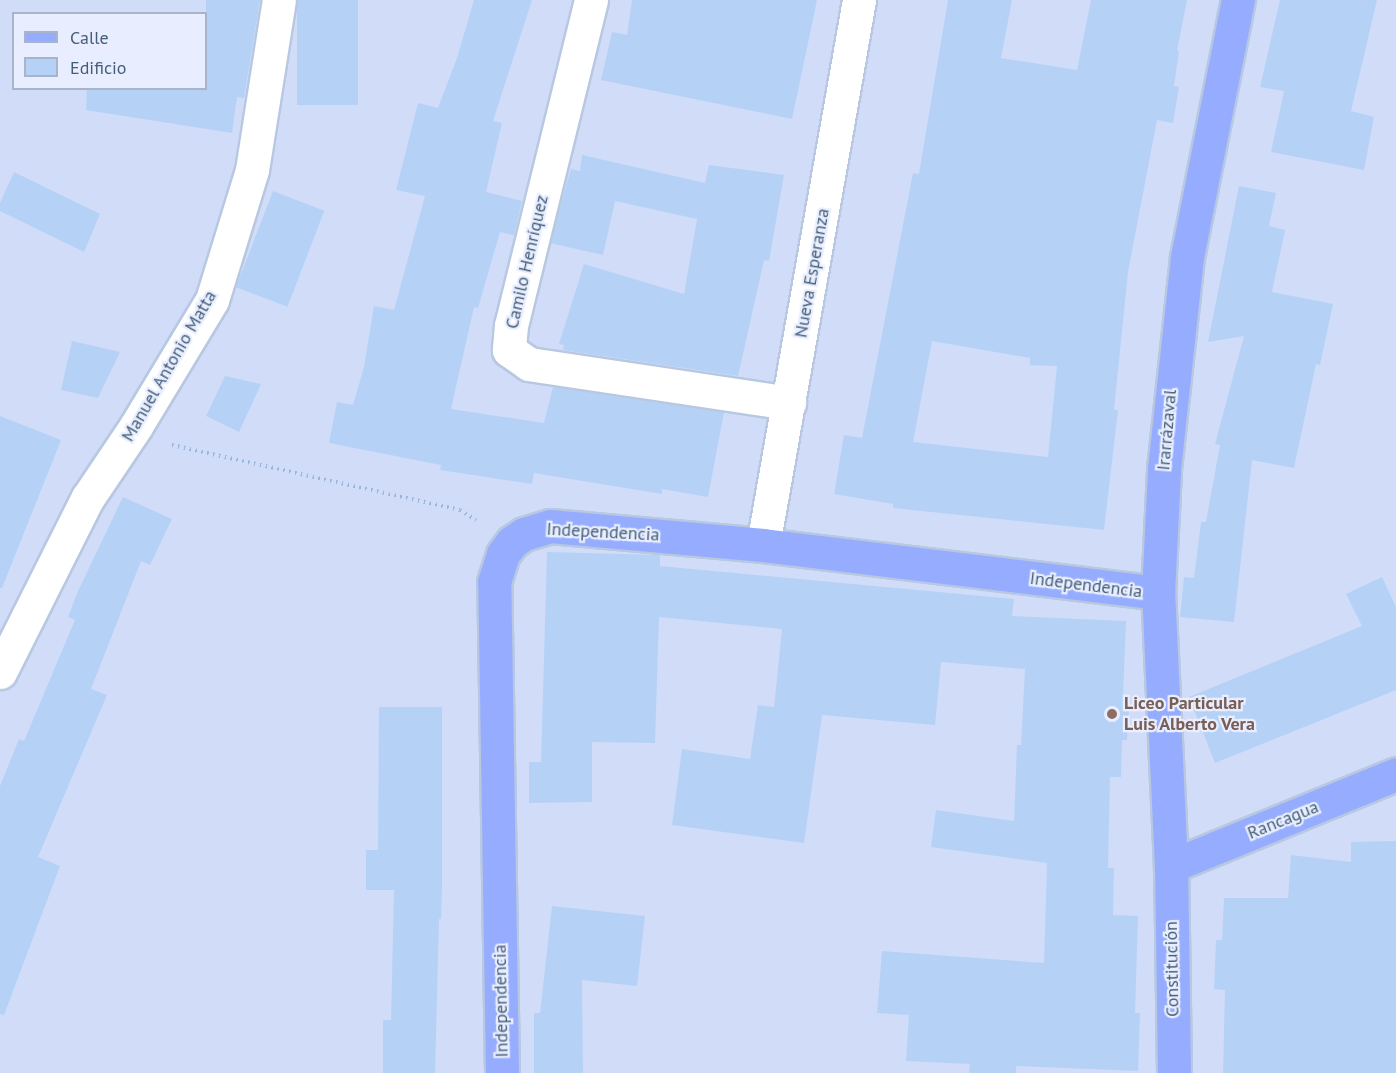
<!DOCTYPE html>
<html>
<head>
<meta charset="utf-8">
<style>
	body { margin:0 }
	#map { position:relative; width:1396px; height:1073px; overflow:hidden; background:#e0e7fe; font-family:"PT Sans",sans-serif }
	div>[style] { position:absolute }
	.residential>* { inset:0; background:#d1dcf9 }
	.building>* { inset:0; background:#b5d2f6; transform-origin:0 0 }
	.path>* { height:4px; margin-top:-2px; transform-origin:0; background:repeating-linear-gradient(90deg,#99b7db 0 1.5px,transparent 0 6px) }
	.roads { filter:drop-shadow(2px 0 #b8c8e1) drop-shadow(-2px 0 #b8c8e1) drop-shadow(0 2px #b8c8e1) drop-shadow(0 -2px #b8c8e1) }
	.minor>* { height:33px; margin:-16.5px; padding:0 16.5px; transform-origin:16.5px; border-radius:16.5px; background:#fff }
	.major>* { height:33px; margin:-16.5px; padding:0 16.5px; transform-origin:16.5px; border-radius:16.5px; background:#96adff }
	.dots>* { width:16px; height:16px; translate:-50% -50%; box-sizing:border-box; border:3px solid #e8eeff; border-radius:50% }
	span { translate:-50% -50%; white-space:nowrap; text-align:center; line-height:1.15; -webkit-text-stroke:4.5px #e8eeff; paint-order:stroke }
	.street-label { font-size:18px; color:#455e77 }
	.education-label { font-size:18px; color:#785e54; font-weight:700 }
	.left { translate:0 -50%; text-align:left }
	.legend { position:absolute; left:12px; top:12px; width:195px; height:78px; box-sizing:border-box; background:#e8eeff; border:2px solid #a7b4c9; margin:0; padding:8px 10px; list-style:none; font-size:18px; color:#455e77 }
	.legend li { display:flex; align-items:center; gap:12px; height:30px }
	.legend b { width:30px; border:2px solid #a7b4c9 }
</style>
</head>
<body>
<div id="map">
	<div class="residential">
		<div style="clip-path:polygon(evenodd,0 0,1396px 0,1396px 1073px,0 1073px,0 0,14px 14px,206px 14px,206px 88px,14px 88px,14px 14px)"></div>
	</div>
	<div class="building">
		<div style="clip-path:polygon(206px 0,260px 0,244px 98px,237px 97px,232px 133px,86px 110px,87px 88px,206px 88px)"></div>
		<div style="left:297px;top:0;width:61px;height:105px"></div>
		<div style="clip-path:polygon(474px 0,532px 0,493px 121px,502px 123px,486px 192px,522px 201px,514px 235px,500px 232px,478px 308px,474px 307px,451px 409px,544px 423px,553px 387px,724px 412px,708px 497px,662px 489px,662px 494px,534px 473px,532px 484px,440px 470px,441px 465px,329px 443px,337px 402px,353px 405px,364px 367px,374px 306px,394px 310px,425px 196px,396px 190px,418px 103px,438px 108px,457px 58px)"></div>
		<div style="clip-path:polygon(632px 0,817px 0,792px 119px,601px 80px,612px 32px,627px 35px)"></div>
		<div style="clip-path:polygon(evenodd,948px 0,1012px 0,1001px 58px,1077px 70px,1091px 0,1187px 0,1177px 51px,1179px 51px,1174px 86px,1179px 87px,1173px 123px,1157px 120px,1128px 272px,1114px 410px,1118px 410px,1104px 530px,893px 508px,893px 504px,834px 494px,844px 435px,862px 438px,913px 173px,919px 174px,948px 0,932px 341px,1030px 358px,1030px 365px,1057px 366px,1048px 457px,913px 442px,932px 341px)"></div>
		<div style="clip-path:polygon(1280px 0,1377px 0,1351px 111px,1374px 117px,1364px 170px,1271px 152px,1284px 91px,1260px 87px)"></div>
		<div style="clip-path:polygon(582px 155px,705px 183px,709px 165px,784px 175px,769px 261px,764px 260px,738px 376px,563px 350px,564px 345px,559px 344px,584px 264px,684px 294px,697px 219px,615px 201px,603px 255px,550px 243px,571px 169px,580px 171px)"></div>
		<div style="clip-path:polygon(14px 172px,100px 214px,84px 252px,0 211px,0 203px)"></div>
		<div style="clip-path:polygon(1239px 186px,1276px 193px,1269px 226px,1285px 230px,1272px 292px,1333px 304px,1320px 365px,1316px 364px,1294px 468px,1252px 460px,1234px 622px,1180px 617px,1184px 577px,1194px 578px,1201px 522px,1206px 522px,1220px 445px,1215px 444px,1244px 336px,1208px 342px)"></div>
		<div style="left:273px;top:191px;width:55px;height:103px;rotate:21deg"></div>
		<div style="clip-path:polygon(72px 341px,120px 352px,98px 398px,61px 390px)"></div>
		<div style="clip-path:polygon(225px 376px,261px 384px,239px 432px,206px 416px)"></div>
		<div style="clip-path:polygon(0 416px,61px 440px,2px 588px,0 588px)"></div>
		<div style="clip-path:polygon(123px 497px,172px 519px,150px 565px,141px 561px,91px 689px,107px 695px,38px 857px,60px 866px,4px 1015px,0 1014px,0 786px,19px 739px,24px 741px,75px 620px,68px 617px,78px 591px)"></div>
		<div style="clip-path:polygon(547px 552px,660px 555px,660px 566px,1014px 599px,1012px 616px,1126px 621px,1123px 696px,1130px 696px,1127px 740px,1122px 740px,1121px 777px,1110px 777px,1108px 868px,1114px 868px,1113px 915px,1138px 916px,1135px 1013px,1140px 1013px,1138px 1071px,1016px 1066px,1016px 1073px,969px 1073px,970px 1064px,906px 1061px,909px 1015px,877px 1013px,882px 951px,1044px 963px,1047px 863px,931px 847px,936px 810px,1014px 821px,1017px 745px,1021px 745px,1025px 669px,941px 662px,935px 725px,822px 715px,804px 843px,672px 825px,682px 749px,750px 759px,758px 705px,774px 707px,782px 629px,659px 617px,655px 743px,592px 742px,592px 802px,529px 803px,529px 762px,541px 762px)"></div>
		<div style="clip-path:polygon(1382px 577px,1396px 607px,1396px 690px,1215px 763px,1189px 697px,1362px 626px,1346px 594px)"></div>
		<div style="clip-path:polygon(379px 707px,442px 707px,442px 890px,441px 919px,439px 919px,435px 1073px,383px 1073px,383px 1020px,391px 1020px,394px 890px,366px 890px,366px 850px,378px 850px)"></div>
		<div style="clip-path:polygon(1396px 841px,1396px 1073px,1223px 1073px,1225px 990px,1214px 989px,1216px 940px,1222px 940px,1224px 898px,1288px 898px,1291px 855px,1351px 862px,1351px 842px)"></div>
		<div style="clip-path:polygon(552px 906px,645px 916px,637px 986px,582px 980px,583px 1073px,534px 1073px,534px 1013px,540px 1013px)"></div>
	</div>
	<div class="path">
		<div style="left:172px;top:445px;width:295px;rotate:12.7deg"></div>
		<div style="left:460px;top:510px;width:19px;rotate:32deg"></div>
	</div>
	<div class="roads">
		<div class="minor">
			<div style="left:591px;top:0;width:335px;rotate:103.8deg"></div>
			<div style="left:511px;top:325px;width:25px;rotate:95deg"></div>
			<div style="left:509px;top:350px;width:24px;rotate:35deg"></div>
			<div style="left:529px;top:364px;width:263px;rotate:8.5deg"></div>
			<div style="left:763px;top:545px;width:553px;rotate:-80.01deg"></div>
			<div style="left:0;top:672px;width:194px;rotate:-63.3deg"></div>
			<div style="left:87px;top:499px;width:88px;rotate:-56.1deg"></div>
			<div style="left:136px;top:426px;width:147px;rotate:-58.9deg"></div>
			<div style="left:212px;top:300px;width:136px;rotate:-72.9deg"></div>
			<div style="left:252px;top:170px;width:172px;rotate:-81deg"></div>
		</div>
		<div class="major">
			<div style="left:1171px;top:866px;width:243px;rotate:-22.2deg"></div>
			<div style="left:502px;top:1073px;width:491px;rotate:-90.9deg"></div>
			<div style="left:494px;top:582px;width:29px;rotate:-72deg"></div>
			<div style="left:503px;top:554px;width:15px;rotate:-53deg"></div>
			<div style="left:512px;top:542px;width:14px;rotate:-34deg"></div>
			<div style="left:524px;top:534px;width:27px;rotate:-17deg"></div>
			<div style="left:550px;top:526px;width:214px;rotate:5.1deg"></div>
			<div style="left:763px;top:545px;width:398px;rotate:6.9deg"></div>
			<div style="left:1174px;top:1073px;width:207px;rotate:-90.8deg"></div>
			<div style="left:1171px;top:866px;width:273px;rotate:-92.7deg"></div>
			<div style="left:1158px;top:593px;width:124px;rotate:-87.2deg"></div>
			<div style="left:1164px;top:469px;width:213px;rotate:-83.8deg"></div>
			<div style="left:1187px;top:257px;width:262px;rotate:-78.8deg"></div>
		</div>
	</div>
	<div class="dots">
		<div style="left:1112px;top:714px;background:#8d6e63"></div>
	</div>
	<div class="street-label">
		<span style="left:527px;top:262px;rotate:-77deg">Camilo Henríquez</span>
		<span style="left:812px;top:273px;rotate:-80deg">Nueva Esperanza</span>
		<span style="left:169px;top:366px;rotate:-60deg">Manuel Antonio Matta</span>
		<span style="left:1167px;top:430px;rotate:-85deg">Irarrázaval</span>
		<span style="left:603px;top:532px;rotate:3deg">Independencia</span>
		<span style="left:1086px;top:585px;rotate:7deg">Independencia</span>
		<span style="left:1283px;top:820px;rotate:-22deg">Rancagua</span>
		<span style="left:1172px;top:969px;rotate:-91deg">Constitución</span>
		<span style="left:501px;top:1001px;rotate:-91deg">Independencia</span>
	</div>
	<div class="education-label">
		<span class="left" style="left:1124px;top:714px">Liceo Particular<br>Luis Alberto Vera</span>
	</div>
	<ul class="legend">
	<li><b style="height:8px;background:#96adff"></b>Calle</li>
	<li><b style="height:16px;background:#b5d2f6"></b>Edificio</li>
	</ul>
</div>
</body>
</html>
